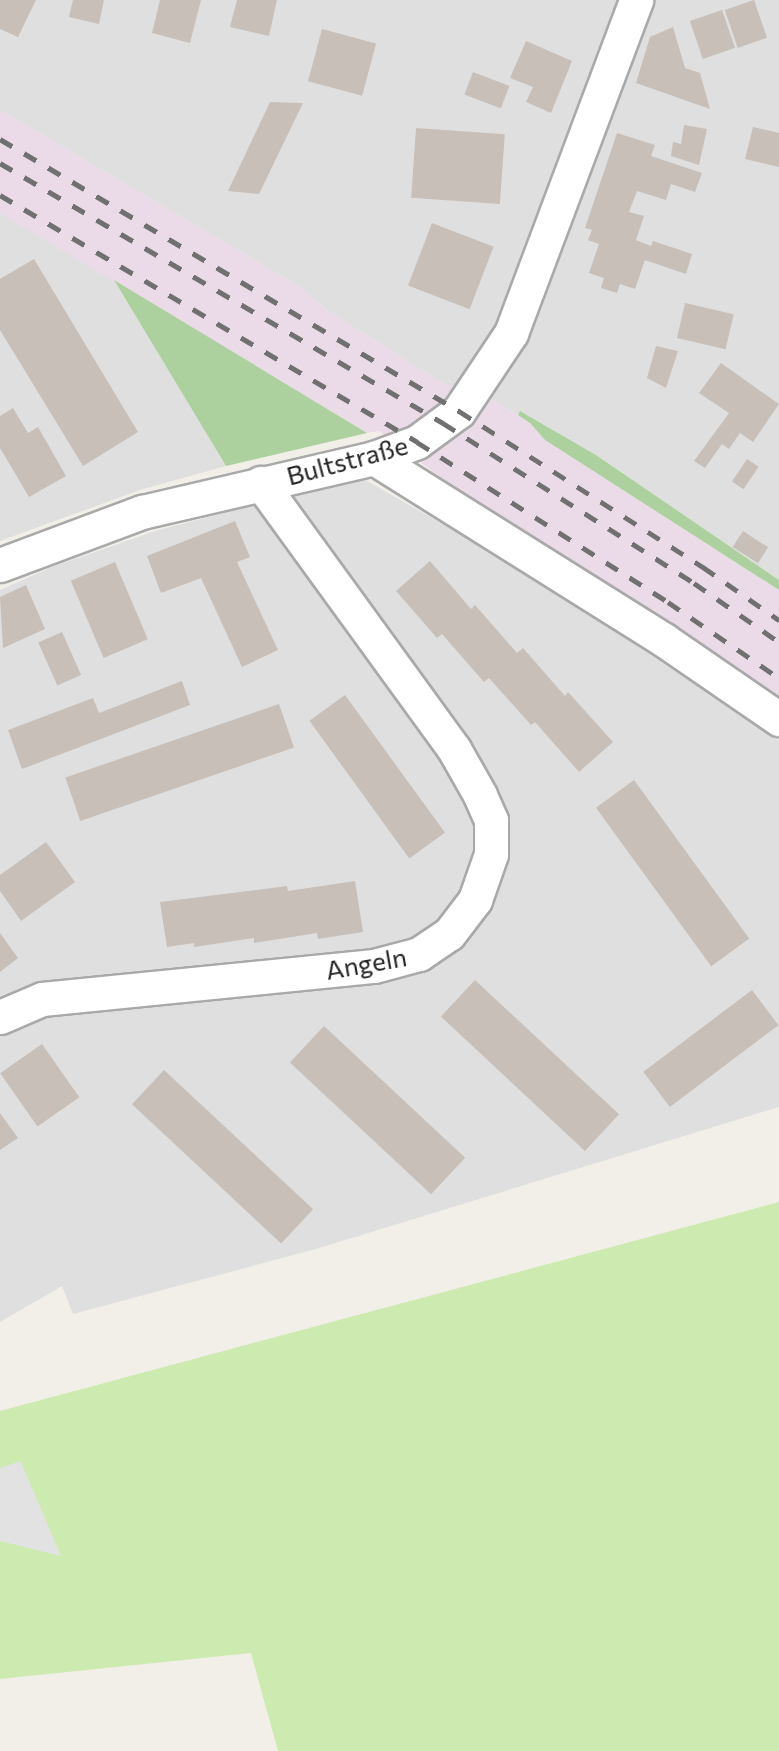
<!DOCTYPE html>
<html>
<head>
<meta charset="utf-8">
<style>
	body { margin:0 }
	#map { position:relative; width:779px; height:1751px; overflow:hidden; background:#f2efe9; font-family:Commissioner,sans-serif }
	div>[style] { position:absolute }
	.residential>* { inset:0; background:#e0dfdf }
	.industrial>* { inset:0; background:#ebdbe8 }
	.grass>* { inset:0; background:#cdebb0 }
	.forest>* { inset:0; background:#add19e }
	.parking>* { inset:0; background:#e2e2e2 }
	.building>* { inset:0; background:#c7bfb8; transform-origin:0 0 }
	.roads { filter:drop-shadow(2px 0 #a9a9a9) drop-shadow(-2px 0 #a9a9a9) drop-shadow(0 2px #a9a9a9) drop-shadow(0 -2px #a9a9a9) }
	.minor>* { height:33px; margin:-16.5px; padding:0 16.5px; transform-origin:16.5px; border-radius:16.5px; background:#fff }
	.rail>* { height:5px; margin-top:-2.5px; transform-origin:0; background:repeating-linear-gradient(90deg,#707070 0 14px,transparent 0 28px) }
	span { translate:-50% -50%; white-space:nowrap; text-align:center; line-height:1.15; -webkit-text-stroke:6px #fff; paint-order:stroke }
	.street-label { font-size:26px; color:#222 }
</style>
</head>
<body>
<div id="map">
	<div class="residential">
		<div style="clip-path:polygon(0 0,779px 0,779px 580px,596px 455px,520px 411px,518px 415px,464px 384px,447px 386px,327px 310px,297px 285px,0 110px)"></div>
		<div style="clip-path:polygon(0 213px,114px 280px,226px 466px,140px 490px,0 541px)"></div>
		<div style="clip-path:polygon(360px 477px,532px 575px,779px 741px,779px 1107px,316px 1249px,73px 1314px,62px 1286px,0 1322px,0 590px,52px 567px,155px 531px)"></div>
	</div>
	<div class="industrial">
		<div style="clip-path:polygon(0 110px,297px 285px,327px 310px,447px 386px,463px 384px,518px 415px,530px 423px,545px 440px,779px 590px,779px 696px,444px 480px,379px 431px,367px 433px,0 213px)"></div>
	</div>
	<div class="grass">
		<div style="clip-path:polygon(779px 1202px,779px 1751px,278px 1751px,251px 1653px,0 1679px,0 1411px)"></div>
	</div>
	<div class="forest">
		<div style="clip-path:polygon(114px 280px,367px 433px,226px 466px)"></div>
		<div style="clip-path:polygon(520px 411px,596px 455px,779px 580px,779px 590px,545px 440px,530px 423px,518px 415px)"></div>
	</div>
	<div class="parking">
		<div style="clip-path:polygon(21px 1461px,21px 1462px,61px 1556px,0 1541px,0 1468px)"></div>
	</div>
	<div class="building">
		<div style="clip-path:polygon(0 0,36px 0,18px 37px,0 29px)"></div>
		<div style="clip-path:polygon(73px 0,104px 0,99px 24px,69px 17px)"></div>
		<div style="clip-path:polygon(160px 0,201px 0,190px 43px,152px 33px)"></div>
		<div style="clip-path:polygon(237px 0,277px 0,269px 36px,230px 27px)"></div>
		<div style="left:754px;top:0;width:40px;height:31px;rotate:71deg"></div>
		<div style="left:722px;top:10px;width:40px;height:34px;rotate:71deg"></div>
		<div style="clip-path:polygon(673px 27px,685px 68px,700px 73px,710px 109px,636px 83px,650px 37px)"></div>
		<div style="left:322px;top:29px;width:56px;height:54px;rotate:15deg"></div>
		<div style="clip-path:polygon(526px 41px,572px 61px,551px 113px,526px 102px,533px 87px,510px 78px)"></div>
		<div style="left:473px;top:72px;width:39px;height:24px;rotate:21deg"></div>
		<div style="clip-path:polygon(270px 102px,303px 103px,259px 194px,228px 191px)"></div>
		<div style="clip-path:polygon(684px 125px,707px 129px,699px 165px,671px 156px,673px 142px,681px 144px)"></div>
		<div style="clip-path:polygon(753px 127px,779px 133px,779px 167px,745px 159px)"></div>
		<div style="left:416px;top:128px;width:89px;height:70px;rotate:4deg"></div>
		<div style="clip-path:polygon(617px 133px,655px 145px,651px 156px,702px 173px,695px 192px,671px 184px,666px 200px,637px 191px,629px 212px,644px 216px,636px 240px,651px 246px,653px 241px,692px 254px,686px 274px,645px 260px,635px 289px,620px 284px,617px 293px,601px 288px,604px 278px,589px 273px,599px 244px,588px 240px,592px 230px,585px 228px)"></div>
		<div style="left:432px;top:223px;width:66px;height:67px;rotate:21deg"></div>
		<div style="clip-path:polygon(34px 259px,138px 432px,83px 466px,0 330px,0 279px)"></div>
		<div style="left:685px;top:303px;width:50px;height:36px;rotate:13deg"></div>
		<div style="clip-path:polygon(656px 346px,678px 351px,666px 388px,647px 378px)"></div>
		<div style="clip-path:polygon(721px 363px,779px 404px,753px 442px,740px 433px,729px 449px,722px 444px,705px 468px,694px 461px,729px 413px,699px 393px)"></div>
		<div style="clip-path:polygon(13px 408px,28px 433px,38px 427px,66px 476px,29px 497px,0 448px,0 416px)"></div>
		<div style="left:747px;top:459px;width:14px;height:27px;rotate:34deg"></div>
		<div style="clip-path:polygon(235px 521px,250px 557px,237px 562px,278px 650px,242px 667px,201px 578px,161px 593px,147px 556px)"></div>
		<div style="left:743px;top:531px;width:30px;height:19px;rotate:33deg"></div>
		<div style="clip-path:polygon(430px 561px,471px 609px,475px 605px,517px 653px,523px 648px,565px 696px,568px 692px,613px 742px,579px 772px,535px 722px,531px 725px,489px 678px,484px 682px,442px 634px,437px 638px,396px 591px)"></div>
		<div style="left:115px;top:562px;width:84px;height:48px;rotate:67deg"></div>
		<div style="clip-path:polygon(26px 585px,45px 629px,3px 648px,0 597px)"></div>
		<div style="left:62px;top:632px;width:47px;height:26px;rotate:66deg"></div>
		<div style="clip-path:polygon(182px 681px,190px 705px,22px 769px,8px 730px,93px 698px,99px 713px)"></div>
		<div style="left:345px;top:695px;width:170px;height:44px;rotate:54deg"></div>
		<div style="left:279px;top:704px;width:46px;height:226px;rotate:71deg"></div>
		<div style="left:634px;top:780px;width:196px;height:47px;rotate:54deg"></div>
		<div style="clip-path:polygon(46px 842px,75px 882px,21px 921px,0 891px,0 875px)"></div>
		<div style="clip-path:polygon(355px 881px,363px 932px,318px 939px,317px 933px,254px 943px,254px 938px,194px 947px,194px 943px,167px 947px,160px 902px,287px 886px,288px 891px)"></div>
		<div style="clip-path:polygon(0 933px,18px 958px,0 972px)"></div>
		<div style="left:475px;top:980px;width:197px;height:50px;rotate:43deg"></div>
		<div style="left:752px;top:990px;width:44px;height:136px;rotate:53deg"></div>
		<div style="left:324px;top:1026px;width:193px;height:50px;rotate:43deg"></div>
		<div style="left:42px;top:1044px;width:65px;height:51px;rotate:55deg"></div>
		<div style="left:164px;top:1070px;width:204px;height:47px;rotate:43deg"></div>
		<div style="clip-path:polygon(0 1113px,18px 1138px,0 1150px)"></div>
	</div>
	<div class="roads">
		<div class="minor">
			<div style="left:374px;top:458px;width:342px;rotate:32.1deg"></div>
			<div style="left:664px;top:640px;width:140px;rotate:34.5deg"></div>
			<div style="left:0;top:565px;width:152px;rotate:-20.5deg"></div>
			<div style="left:142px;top:512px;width:238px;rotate:-13.1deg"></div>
			<div style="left:374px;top:458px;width:46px;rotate:-20.4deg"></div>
			<div style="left:417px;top:442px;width:52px;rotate:-36.4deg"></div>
			<div style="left:459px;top:411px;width:94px;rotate:-56.3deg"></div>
			<div style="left:511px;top:333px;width:356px;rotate:-69.4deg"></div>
			<div style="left:0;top:1017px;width:46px;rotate:-23.2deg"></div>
			<div style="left:42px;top:999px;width:334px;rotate:-5.7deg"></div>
			<div style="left:374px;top:966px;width:47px;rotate:-14.9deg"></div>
			<div style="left:419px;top:954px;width:36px;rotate:-34deg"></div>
			<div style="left:449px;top:934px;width:43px;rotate:-52.6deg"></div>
			<div style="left:475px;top:900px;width:49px;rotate:-70.8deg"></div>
			<div style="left:491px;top:854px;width:34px;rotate:-90deg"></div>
			<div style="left:491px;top:820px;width:27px;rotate:-114deg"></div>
			<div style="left:480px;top:795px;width:53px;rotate:-119.5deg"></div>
			<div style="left:454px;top:749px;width:329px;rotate:-126deg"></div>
		</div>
	</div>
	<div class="rail">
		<div style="left:0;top:139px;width:534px;rotate:30.65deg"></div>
		<div style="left:459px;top:411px;width:290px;rotate:32.6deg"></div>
		<div style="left:703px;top:567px;width:93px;rotate:34.9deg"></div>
		<div style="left:0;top:163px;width:514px;rotate:30.41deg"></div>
		<div style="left:443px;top:423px;width:298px;rotate:32.5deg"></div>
		<div style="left:694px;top:583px;width:103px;rotate:34.8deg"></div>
		<div style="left:0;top:195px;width:485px;rotate:30.6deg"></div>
		<div style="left:417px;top:442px;width:298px;rotate:32.5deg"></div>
		<div style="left:668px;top:602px;width:135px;rotate:34.4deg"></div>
	</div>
	<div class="street-label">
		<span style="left:347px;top:460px;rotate:-15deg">Bultstraße</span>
		<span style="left:366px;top:963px;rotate:-10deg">Angeln</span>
	</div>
</div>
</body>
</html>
